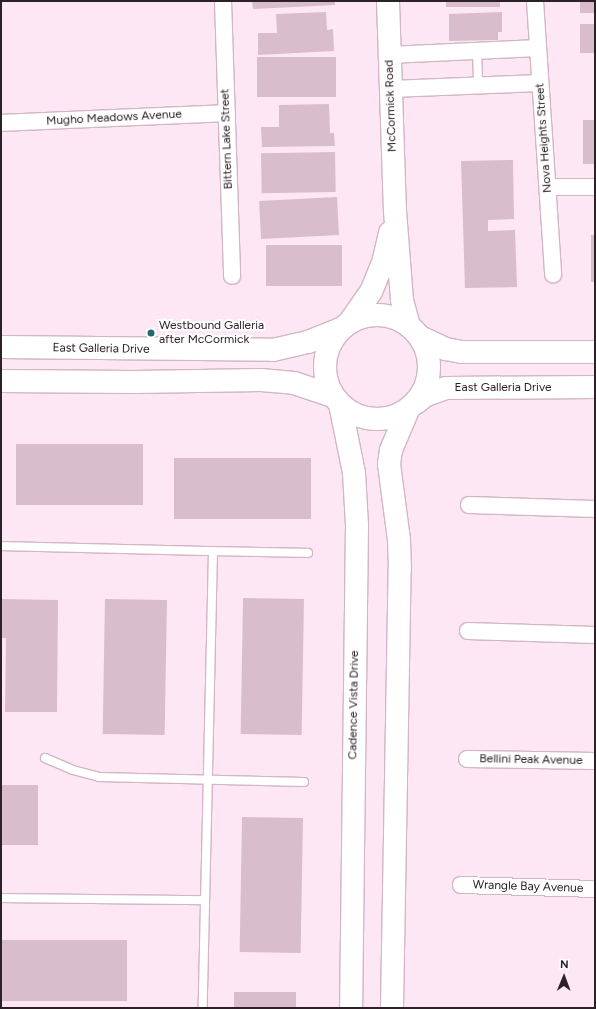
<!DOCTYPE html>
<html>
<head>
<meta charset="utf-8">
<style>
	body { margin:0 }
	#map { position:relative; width:596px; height:1009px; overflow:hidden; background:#fee7f4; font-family:Figtree,sans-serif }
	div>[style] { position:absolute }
	.building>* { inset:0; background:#d9bdcd; transform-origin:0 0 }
	.roads { filter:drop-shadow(1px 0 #d1b6c6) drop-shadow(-1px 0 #d1b6c6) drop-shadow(0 1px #d1b6c6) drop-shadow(0 -1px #d1b6c6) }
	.lane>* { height:8px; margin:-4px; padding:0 4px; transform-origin:4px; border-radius:4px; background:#fff }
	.street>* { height:16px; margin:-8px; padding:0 8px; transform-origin:8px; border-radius:8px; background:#fff }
	.secondary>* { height:22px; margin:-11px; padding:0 11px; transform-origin:11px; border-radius:11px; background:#fff }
	.secondary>.ring { margin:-11px; padding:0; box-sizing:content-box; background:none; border:22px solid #fff; border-radius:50% }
	.dots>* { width:11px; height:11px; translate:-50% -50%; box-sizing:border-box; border:2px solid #fff; border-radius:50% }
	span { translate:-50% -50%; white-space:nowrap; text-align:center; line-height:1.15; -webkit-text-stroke:4px #fff; paint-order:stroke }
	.street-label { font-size:12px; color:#2c2127 }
	.poi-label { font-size:12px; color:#2c2127 }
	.left { translate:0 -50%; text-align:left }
	.frame { position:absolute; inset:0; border:2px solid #2c2127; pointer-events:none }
	.north { position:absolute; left:544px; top:957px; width:40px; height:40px; -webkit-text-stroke:3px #fff; paint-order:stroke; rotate:1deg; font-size:11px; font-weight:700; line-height:16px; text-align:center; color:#2c2127 }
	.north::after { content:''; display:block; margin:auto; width:14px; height:18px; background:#2c2127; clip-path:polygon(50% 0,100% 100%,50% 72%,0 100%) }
</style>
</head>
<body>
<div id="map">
	<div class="building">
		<div style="clip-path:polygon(252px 1px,335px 1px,335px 5px,253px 9px)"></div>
		<div style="left:446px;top:1px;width:54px;height:6px"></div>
		<div style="left:580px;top:1px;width:15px;height:12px"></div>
		<div style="clip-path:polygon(326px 12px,327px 30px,333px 29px,334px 51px,258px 55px,258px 33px,277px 33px,276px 14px)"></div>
		<div style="clip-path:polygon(502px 12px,502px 32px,498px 32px,498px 40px,449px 41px,449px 14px)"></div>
		<div style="left:580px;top:24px;width:15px;height:29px"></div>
		<div style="left:336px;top:57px;width:40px;height:79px;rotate:90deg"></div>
		<div style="clip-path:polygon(329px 104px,330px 133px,334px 133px,335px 146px,262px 147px,261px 127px,279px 127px,279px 105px)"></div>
		<div style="left:583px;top:120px;width:12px;height:44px"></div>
		<div style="left:335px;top:152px;width:40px;height:74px;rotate:89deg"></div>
		<div style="clip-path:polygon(513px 160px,514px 219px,488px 220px,488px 231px,515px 230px,517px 287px,465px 288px,461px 161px)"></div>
		<div style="left:337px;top:197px;width:38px;height:78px;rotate:87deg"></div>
		<div style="left:591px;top:235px;width:4px;height:47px"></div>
		<div style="left:342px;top:245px;width:41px;height:76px;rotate:90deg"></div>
		<div style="left:16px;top:444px;width:127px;height:61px"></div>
		<div style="left:174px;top:458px;width:137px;height:61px"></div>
		<div style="left:243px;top:598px;width:61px;height:136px;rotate:1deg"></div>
		<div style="clip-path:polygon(1px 599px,58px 600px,57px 712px,5px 712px,6px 638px,1px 638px)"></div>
		<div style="left:105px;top:599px;width:62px;height:135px;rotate:1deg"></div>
		<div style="left:1px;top:785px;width:37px;height:60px"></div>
		<div style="left:242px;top:817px;width:61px;height:135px;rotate:1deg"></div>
		<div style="left:1px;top:940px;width:126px;height:61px"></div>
		<div style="left:234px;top:992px;width:62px;height:16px"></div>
	</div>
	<div class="roads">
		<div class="lane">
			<div style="left:477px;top:51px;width:35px;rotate:88deg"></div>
			<div style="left:1px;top:546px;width:212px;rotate:1.4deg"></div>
			<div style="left:213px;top:551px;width:457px;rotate:91.3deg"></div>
			<div style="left:213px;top:551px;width:95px;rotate:1.2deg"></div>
			<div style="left:45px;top:758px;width:30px;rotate:23deg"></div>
			<div style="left:73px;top:770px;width:27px;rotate:15deg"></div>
			<div style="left:99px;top:777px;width:205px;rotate:1.4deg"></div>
			<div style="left:1px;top:898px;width:203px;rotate:0.6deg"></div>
		</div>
		<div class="street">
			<div style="left:223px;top:1px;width:275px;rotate:88.1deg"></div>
			<div style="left:535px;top:1px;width:274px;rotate:86.2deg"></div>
			<div style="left:389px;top:55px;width:149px;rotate:-2.7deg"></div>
			<div style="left:391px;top:89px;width:149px;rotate:-2.3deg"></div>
			<div style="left:1px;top:123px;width:226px;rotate:-2.5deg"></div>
			<div style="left:548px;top:187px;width:47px"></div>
			<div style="left:469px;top:505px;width:126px;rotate:1.8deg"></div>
			<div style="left:468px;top:631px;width:127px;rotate:1.8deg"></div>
			<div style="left:467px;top:759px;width:128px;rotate:0.9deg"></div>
			<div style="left:461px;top:885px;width:134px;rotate:1.7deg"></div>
		</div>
		<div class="secondary">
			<div style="left:388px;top:1px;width:210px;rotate:88.1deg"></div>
			<div style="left:395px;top:211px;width:89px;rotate:85.5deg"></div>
			<div style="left:402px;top:300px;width:27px;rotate:75deg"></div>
			<div class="ring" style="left:325px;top:315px;width:82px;height:82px"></div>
			<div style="left:349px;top:323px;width:38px;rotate:-55deg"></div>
			<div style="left:371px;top:292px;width:35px;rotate:-68deg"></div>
			<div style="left:384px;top:259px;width:27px;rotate:-77deg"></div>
			<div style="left:420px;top:337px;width:29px;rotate:25deg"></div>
			<div style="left:446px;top:349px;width:16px;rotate:11deg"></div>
			<div style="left:462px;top:352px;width:133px"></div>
			<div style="left:1px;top:347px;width:272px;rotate:0.6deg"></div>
			<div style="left:273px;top:350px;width:36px;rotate:-13deg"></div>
			<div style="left:308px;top:342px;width:35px;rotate:-22deg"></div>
			<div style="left:1px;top:381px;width:133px;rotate:0.4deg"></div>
			<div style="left:134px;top:382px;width:127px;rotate:-0.9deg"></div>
			<div style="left:261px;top:380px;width:33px;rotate:5deg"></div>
			<div style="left:294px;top:383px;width:41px;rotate:18.4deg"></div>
			<div style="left:416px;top:403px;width:13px;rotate:-39deg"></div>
			<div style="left:426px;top:395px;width:21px;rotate:-19deg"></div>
			<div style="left:446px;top:388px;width:149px;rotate:-0.4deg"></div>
			<div style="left:340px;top:404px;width:70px;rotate:78.5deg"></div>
			<div style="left:354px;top:473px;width:52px;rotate:86.7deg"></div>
			<div style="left:357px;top:525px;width:483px;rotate:90.7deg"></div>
			<div style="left:392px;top:1008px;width:439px;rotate:-89deg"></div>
			<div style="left:400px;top:569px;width:29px;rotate:-92deg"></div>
			<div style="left:399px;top:540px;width:77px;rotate:-97.5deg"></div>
			<div style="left:389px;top:464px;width:14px;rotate:-82deg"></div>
			<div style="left:391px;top:450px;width:43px;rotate:-67deg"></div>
		</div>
	</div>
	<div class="dots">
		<div style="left:151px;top:333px;background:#206c69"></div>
	</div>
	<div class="street-label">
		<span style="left:391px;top:106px;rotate:-92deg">McCormick Road</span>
		<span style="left:114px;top:118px;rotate:-3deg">Mugho Meadows Avenue</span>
		<span style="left:544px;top:138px;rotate:-94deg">Nova Heights Street</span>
		<span style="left:227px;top:139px;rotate:-92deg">Bittern Lake Street</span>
		<span style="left:101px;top:349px;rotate:1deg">East Galleria Drive</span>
		<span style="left:503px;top:388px">East Galleria Drive</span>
		<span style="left:354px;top:705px;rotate:-89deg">Cadence Vista Drive</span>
		<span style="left:531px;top:760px;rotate:1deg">Bellini Peak Avenue</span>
		<span style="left:528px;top:887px;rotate:2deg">Wrangle Bay Avenue</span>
	</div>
	<div class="poi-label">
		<span class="left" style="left:159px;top:333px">Westbound Galleria<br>after McCormick</span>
	</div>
	<div class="frame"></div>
	<div class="north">N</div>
</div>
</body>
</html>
